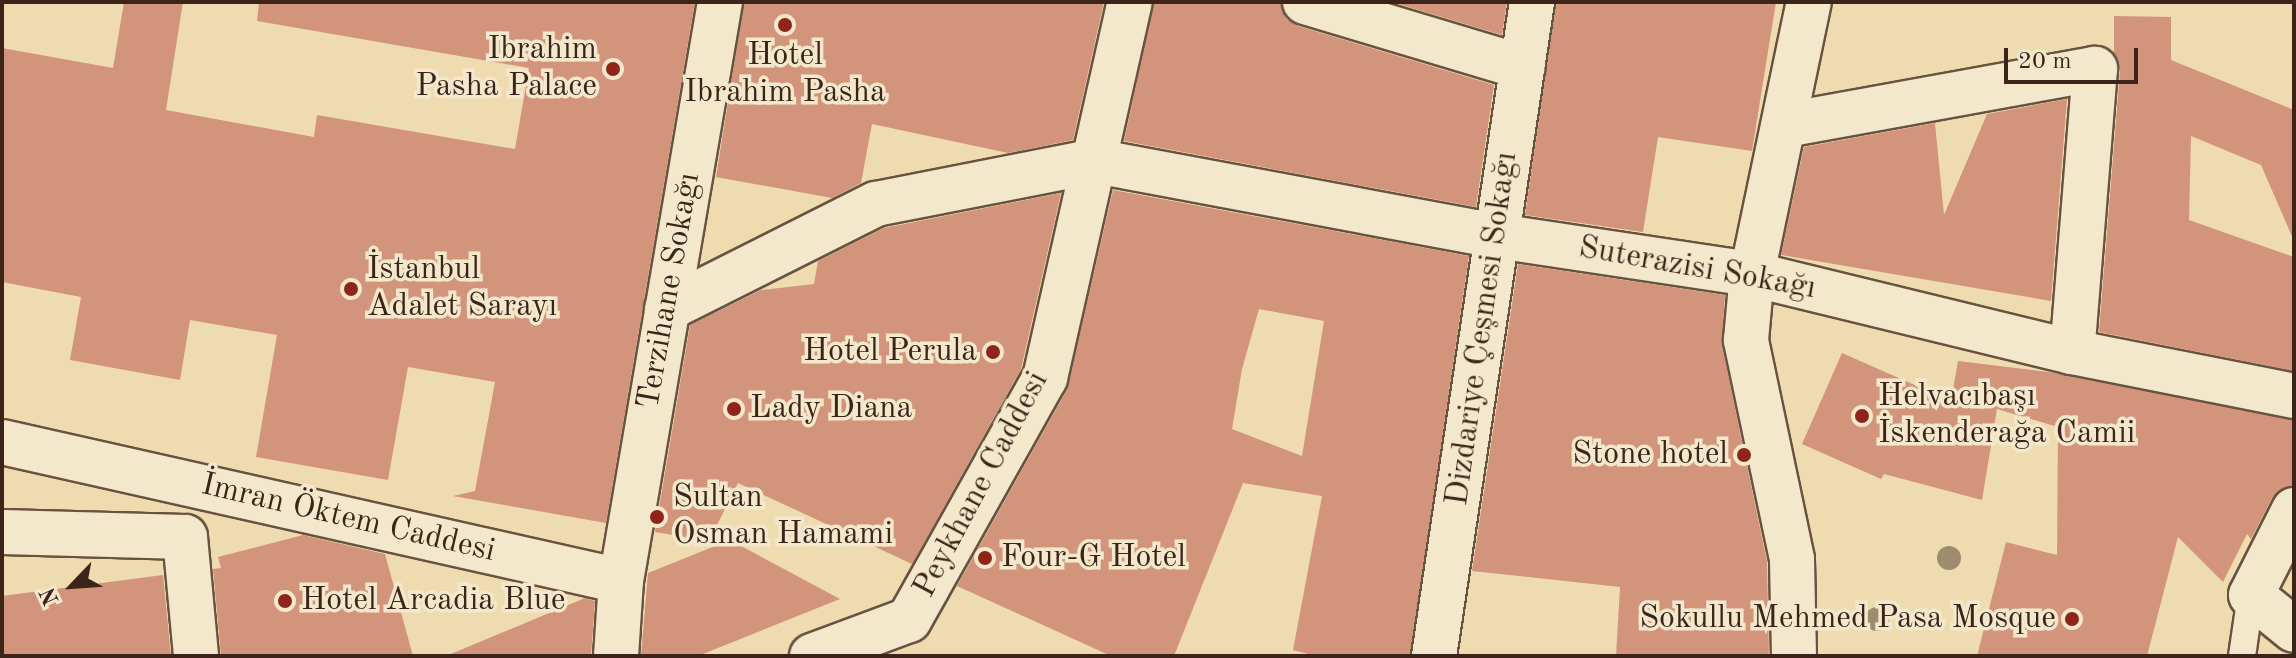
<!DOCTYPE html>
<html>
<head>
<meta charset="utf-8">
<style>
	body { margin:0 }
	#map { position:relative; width:2296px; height:658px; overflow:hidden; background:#eedbb0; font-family:"Old Standard TT",serif }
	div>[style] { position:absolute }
	.building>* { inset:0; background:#d3947c }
	.roads { filter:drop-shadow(2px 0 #685240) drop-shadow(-2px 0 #685240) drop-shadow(0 2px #685240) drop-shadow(0 -2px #685240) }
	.service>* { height:26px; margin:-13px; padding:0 13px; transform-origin:13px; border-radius:13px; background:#f4e8cc }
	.minor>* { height:44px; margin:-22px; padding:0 22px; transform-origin:22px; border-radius:22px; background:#f4e8cc }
	.secondary>* { height:44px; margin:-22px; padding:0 22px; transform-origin:22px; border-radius:22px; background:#f4e8cc }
	.trees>* { width:24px; height:24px; margin:-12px; border-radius:50%; background:#9d8c6d }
	.dots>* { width:22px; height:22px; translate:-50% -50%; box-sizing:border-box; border:4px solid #f4e8cc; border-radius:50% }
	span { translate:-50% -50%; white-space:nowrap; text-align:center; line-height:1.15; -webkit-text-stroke:7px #f4e8cc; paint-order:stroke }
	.poi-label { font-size:32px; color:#3c241a }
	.right { translate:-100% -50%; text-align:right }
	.left { translate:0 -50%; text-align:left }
	.street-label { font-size:32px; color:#3c241a }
	.frame { position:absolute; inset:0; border:4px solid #3c241a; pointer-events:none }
	.north { position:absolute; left:32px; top:546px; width:80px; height:80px; -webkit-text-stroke:6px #f4e8cc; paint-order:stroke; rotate:245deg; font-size:22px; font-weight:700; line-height:32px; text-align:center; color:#3c241a }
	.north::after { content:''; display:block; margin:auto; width:28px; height:36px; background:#3c241a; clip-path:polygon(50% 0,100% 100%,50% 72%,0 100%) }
	.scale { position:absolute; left:2004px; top:48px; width:134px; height:36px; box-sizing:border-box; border:4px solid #3c241a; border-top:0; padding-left:10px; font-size:24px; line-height:28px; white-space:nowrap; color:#3c241a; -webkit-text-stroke:6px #f4e8cc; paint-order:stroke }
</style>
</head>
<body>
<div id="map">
	<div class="building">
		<div style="clip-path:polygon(124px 2px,183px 2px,166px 110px,314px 137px,317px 115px,515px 149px,529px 68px,257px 21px,259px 2px,695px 2px,606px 523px,453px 496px,475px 491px,495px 382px,408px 367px,388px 480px,256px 457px,277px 335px,190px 320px,180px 380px,70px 360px,81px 297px,2px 282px,2px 48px,113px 68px)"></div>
		<div style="clip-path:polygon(744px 2px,1104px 2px,1073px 140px,1008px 153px,872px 124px,861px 183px,832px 198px,716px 177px)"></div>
		<div style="clip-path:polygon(1154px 2px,1281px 2px,1286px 19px,1298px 26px,1494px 85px,1476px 207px,1124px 141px)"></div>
		<div style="clip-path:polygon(1392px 2px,1507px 2px,1502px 35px)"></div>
		<div style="clip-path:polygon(1556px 2px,1776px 2px,1752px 151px,1658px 137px,1643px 232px,1525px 215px)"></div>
		<div style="clip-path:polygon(2114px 16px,2171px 17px,2171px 60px,2294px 110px,2294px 241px,2261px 165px,2191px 136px,2189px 220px,2294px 257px,2294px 371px,2099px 332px,2120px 71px,2114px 54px)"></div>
		<div style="clip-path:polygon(2067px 99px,2051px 301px,1781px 255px,1804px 147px,1935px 123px,1944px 215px,1987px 114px)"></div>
		<div style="clip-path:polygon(evenodd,1113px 190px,1469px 256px,1410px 656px,1316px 656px,1293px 650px,1322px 496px,1243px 483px,1174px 656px,1111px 656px,957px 586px,1067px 390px,1113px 190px,1259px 309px,1324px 321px,1302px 456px,1232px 429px,1242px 369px,1259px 309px)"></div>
		<div style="clip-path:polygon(1061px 193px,1021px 369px,912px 564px,738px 483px,709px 541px,655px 532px,690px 325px,761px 290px,814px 284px,818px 261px,884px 228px)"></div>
		<div style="clip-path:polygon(1518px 264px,1725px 295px,1722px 345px,1767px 562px,1769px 656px,1616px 656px,1620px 587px,1472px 571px)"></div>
		<div style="clip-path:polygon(1842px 353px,1951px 401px,1958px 361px,2048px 372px,2294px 420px,2294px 485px,2281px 489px,2272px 498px,2251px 539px,2247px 534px,2223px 582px,2178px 537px,2147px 656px,1977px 656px,2006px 542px,2057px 555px,2058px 427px,1997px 409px,1982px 500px,1884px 474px,1881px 479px,1802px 444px)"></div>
		<div style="clip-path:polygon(303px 535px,385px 554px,413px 656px,221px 656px,213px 569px,221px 568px,218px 557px)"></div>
		<div style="clip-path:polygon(730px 540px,840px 599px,698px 656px,641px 656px,648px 573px)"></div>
		<div style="clip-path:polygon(163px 575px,171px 656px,2px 656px,2px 596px)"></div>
		<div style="clip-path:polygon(585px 598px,595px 601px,591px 656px,446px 656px)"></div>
	</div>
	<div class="roads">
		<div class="service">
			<div style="left:2242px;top:656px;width:62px;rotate:-81.6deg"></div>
		</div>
		<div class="minor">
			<div style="left:1305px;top:2px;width:227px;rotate:16.7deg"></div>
			<div style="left:1786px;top:125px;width:314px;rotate:-10.3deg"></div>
			<div style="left:2095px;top:69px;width:284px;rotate:94.6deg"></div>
			<div style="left:667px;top:309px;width:234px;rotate:-26.7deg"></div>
			<div style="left:876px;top:204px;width:223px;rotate:-11.1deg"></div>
			<div style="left:1095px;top:161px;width:409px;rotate:10.6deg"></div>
			<div style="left:1497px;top:236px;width:258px;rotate:8.5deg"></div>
			<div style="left:1752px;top:274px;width:329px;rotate:13.7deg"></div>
			<div style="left:2072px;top:352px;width:226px;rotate:11.2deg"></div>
			<div style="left:2px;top:442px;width:634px;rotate:12.66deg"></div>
			<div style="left:2294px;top:510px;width:95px;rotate:116.8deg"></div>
			<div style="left:2251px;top:595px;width:55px;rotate:39.1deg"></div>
			<div style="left:2px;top:532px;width:183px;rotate:1.6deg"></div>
			<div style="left:185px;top:537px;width:120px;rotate:84.7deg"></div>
			<div style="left:616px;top:656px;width:75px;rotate:-86.2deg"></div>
			<div style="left:621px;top:581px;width:587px;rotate:-80.3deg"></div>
			<div style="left:1434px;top:656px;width:661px;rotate:-81.48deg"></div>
			<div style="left:1794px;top:656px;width:97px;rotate:-91.2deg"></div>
			<div style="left:1792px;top:559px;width:224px;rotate:-101.9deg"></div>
			<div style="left:1746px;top:340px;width:66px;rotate:-84.8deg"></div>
			<div style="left:1752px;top:274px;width:278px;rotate:-78.2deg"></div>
		</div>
		<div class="secondary">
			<div style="left:812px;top:656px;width:103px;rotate:-20.4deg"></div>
			<div style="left:909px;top:620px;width:278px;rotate:-60.7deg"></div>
			<div style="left:1045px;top:378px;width:385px;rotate:-77.3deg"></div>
		</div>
	</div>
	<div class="trees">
		<div style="left:1949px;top:558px"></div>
		<div style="left:1877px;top:619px"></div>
	</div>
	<div class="dots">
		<div style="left:785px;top:25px;background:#8f2418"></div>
		<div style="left:613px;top:69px;background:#8f2418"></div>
		<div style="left:351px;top:289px;background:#8f2418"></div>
		<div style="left:993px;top:352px;background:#8f2418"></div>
		<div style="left:734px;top:409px;background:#8f2418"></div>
		<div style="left:1862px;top:416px;background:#8f2418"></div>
		<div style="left:1744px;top:455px;background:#8f2418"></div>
		<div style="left:657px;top:517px;background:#8f2418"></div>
		<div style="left:985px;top:558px;background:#8f2418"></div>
		<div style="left:285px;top:601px;background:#8f2418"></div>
		<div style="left:2072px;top:619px;background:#8f2418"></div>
	</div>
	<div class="poi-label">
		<span class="right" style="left:597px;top:69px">Ibrahim<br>Pasha Palace</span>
		<span style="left:785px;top:75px">Hotel<br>Ibrahim Pasha</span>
		<span class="left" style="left:367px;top:289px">İstanbul<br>Adalet Sarayı</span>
		<span class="right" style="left:977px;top:352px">Hotel Perula</span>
		<span class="left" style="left:1878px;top:416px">Helvacıbaşı<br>İskenderağa Camii</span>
		<span class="left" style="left:750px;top:409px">Lady Diana</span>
		<span class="right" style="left:1728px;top:455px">Stone hotel</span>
		<span class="left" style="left:673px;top:517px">Sultan<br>Osman Hamami</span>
		<span class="left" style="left:1001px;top:558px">Four-G Hotel</span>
		<span class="left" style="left:301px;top:601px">Hotel Arcadia Blue</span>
		<span class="right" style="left:2056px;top:619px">Sokullu Mehmed Pasa Mosque</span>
	</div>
	<div class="street-label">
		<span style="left:1697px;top:269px;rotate:10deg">Suterazisi Sokağı</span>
		<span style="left:670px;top:291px;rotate:-80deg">Terzihane Sokağı</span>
		<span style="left:1483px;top:329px;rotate:-82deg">Dizdariye Çeşmesi Sokağı</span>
		<span style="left:982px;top:485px;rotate:-62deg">Peykhane Caddesi</span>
		<span style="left:348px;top:519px;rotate:13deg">İmran Öktem Caddesi</span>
	</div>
	<div class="frame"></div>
	<div class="north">N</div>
	<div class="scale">20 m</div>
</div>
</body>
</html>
